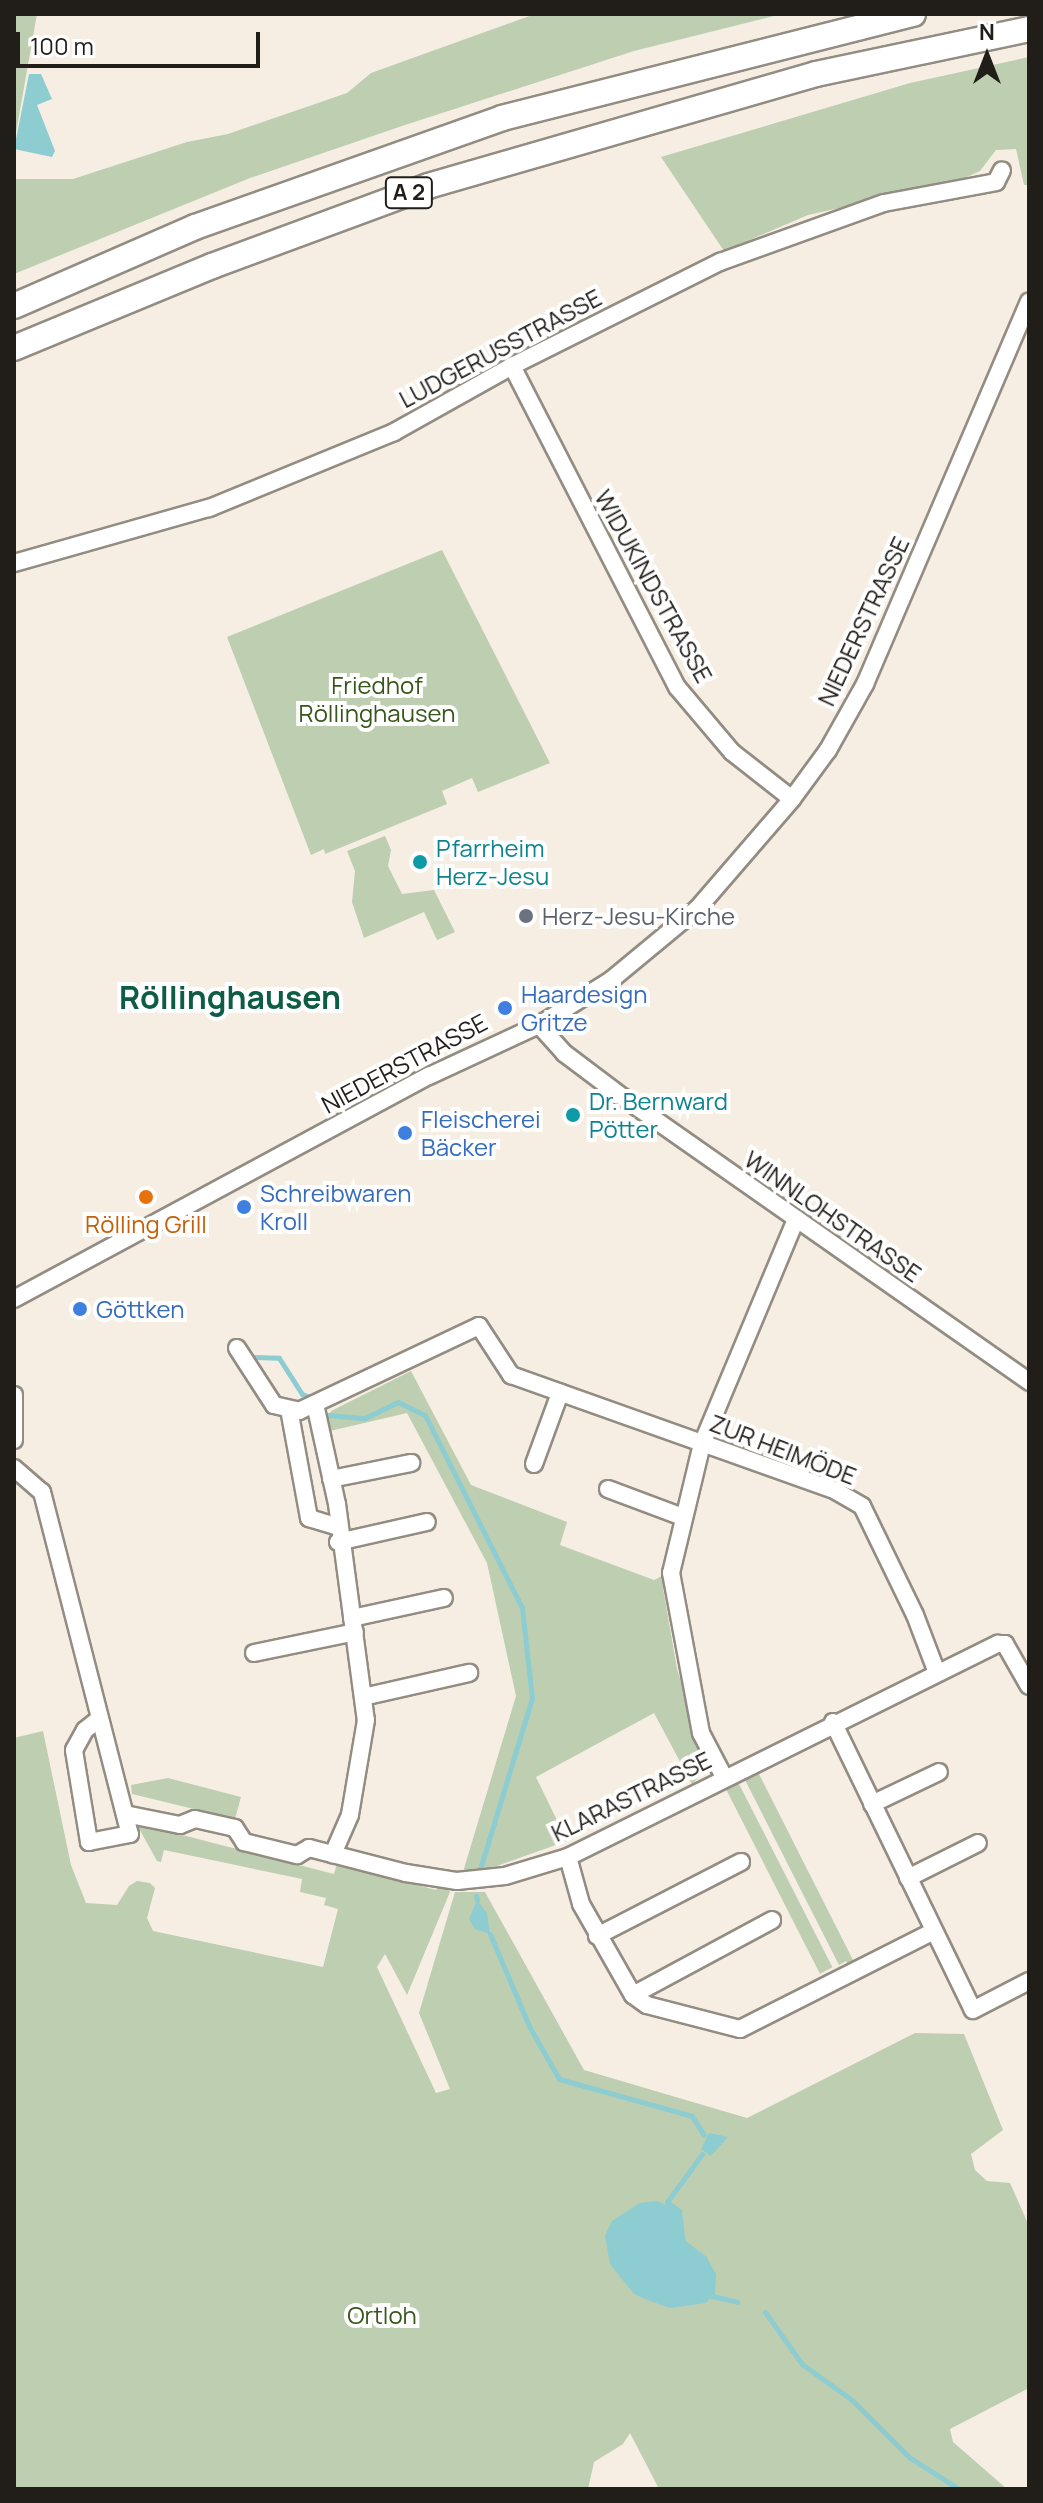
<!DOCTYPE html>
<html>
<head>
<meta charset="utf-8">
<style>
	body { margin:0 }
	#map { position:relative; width:1043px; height:2503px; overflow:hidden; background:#f6eee3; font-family:Manrope,sans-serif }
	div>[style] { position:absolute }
	.green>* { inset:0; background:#bdceb1; transform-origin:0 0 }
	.water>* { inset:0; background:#8dccd1 }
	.stream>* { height:5px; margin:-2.5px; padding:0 2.5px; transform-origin:2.5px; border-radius:2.5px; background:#8dccd1 }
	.roads { filter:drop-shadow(2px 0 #938c82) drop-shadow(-2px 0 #938c82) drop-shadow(0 2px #938c82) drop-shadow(0 -2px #938c82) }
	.minor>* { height:16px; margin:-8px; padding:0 8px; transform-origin:8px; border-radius:8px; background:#fff }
	.highway>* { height:24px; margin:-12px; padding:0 12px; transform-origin:12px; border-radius:12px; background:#fff }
	.dots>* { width:22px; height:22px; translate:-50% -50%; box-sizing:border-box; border:4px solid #fff; border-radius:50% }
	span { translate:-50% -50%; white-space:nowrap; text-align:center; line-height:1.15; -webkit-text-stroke:8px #fff; paint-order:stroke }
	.shield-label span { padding:2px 6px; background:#fff; border:2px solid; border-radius:6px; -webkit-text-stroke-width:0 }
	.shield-label { font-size:22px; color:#211e1a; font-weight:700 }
	.street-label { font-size:24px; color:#211e1a }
	.park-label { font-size:24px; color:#37561a }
	.culture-label { font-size:24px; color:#0d838f }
	.left { translate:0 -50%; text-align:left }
	.worship-label { font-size:24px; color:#5b616d }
	.shop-label { font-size:24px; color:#366cbe }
	.food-label { font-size:24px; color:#c56008 }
	.district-label { font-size:32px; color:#0d5c46; font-weight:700 }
	.frame { position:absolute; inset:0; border:16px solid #211e1a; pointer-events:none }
	.north { position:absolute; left:947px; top:16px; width:80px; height:80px; -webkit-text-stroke:6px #fff; paint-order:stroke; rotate:0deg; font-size:22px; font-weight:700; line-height:32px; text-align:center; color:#211e1a }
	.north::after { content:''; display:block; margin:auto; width:28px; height:36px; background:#211e1a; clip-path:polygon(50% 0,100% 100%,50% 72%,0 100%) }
	.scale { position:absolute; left:16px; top:32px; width:244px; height:36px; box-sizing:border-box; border:4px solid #211e1a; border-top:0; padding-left:10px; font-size:24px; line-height:28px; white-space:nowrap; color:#211e1a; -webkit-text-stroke:6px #fff; paint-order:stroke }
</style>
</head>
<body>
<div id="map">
	<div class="green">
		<div style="clip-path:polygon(16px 14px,37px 14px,14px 144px,14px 25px)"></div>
		<div style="clip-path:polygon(535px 14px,782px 14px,634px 51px,405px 125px,250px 178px,14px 274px,14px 179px,73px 179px,187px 142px,228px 134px,347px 93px,371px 73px)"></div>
		<div style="clip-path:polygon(1029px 57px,1029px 185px,1024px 185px,1016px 149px,996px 150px,980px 171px,958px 181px,808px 215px,724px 251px,661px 157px,910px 83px)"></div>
		<div style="clip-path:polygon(442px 550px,550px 763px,478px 792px,472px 778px,442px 791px,447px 804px,325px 854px,324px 849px,311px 855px,227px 637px)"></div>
		<div style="clip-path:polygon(385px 836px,391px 850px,388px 866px,402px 894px,434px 890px,455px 932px,437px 940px,424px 912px,364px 938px,352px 902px,355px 871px,347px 851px)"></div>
		<div style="clip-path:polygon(411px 1371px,471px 1485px,567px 1522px,560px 1545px,654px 1580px,666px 1574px,663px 1588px,677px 1669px,706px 1760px,702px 1774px,692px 1784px,654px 1713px,536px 1777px,567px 1841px,483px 1871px,463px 1872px,516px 1696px,487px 1563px,407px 1413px,330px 1431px,327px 1421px,331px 1411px)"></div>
		<div style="clip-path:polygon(43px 1731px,71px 1865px,86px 1903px,117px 1905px,129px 1886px,137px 1881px,150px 1883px,155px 1888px,147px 1918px,153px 1931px,323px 1967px,338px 1909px,324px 1905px,326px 1898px,300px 1892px,302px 1879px,164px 1850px,161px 1862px,157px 1861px,136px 1823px,334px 1874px,337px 1864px,436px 1890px,441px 1880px,450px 1892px,407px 1995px,385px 1954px,377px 1967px,436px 2093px,450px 2089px,419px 2013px,455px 1892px,485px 1892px,584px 2070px,747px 2118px,915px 2033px,964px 2034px,1003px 2130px,971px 2154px,975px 2170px,987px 2181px,1010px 2183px,1029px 2226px,1029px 2388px,950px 2429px,953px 2442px,1007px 2489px,659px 2489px,630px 2433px,623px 2444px,594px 2462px,588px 2489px,14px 2489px,14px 1738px)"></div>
		<div style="clip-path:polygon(758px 1772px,855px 1964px,849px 1967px,846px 1961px,839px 1965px,744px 1778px)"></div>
		<div style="clip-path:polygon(168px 1778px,241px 1797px,235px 1819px,132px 1794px,131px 1785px)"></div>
		<div style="left:738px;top:1782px;width:208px;height:14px;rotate:63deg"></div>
	</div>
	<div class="water">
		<div style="clip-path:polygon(29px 74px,41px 74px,52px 99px,37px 105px,55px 151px,52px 157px,14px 149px)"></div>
		<div style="clip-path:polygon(477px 1900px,487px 1913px,490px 1934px,475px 1929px,469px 1919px)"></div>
		<div style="clip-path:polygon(709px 2133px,728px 2137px,711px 2156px,701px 2149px)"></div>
		<div style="clip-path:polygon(657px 2201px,679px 2211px,683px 2242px,704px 2258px,713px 2274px,712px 2296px,706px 2303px,670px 2308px,650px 2301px,634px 2294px,610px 2264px,605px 2236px,612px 2221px,640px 2203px)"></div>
	</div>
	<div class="stream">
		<div style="left:254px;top:1357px;width:25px;rotate:2deg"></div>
		<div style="left:279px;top:1358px;width:43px;rotate:57.4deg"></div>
		<div style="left:302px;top:1394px;width:9px;rotate:21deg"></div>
		<div style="left:328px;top:1415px;width:37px;rotate:5deg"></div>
		<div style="left:365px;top:1418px;width:37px;rotate:-26deg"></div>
		<div style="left:398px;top:1402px;width:30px;rotate:26deg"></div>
		<div style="left:425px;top:1415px;width:216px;rotate:63.3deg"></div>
		<div style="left:522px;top:1608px;width:91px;rotate:83.7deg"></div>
		<div style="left:532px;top:1698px;width:179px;rotate:106.9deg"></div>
		<div style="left:476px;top:1896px;width:4px;rotate:76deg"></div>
		<div style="left:490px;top:1934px;width:100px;rotate:67deg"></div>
		<div style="left:529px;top:2026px;width:61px;rotate:60.5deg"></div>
		<div style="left:559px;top:2079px;width:138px;rotate:15.5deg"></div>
		<div style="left:692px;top:2116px;width:22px;rotate:58deg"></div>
		<div style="left:702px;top:2154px;width:59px;rotate:126.1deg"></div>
		<div style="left:667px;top:2202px;width:15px;rotate:37deg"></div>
		<div style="left:679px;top:2211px;width:31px;rotate:83deg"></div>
		<div style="left:683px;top:2242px;width:26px;rotate:37deg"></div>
		<div style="left:704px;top:2258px;width:18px;rotate:61deg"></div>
		<div style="left:713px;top:2274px;width:22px;rotate:93deg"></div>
		<div style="left:712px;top:2296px;width:26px;rotate:13deg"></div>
		<div style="left:765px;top:2312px;width:64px;rotate:54.6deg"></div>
		<div style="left:802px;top:2364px;width:62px;rotate:35.8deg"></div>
		<div style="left:852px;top:2400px;width:81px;rotate:45deg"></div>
		<div style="left:909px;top:2457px;width:59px;rotate:32.6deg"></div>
	</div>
	<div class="roads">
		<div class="minor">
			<div style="left:512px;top:366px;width:361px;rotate:62.8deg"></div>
			<div style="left:677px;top:687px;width:85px;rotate:49.8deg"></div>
			<div style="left:732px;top:752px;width:76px;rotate:38.1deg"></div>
			<div style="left:14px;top:563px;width:203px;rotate:-15.8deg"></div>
			<div style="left:209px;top:508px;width:200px;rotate:-22.3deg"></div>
			<div style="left:394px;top:432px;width:135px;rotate:-29.2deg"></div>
			<div style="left:512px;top:366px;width:233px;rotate:-26.6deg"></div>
			<div style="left:720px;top:262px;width:174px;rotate:-19.8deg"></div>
			<div style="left:884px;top:203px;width:114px;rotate:-10.6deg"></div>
			<div style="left:996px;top:182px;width:13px;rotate:-63deg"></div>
			<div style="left:539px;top:1025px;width:38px;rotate:48deg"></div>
			<div style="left:564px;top:1053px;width:75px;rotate:36.9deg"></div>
			<div style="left:624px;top:1098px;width:495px;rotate:35deg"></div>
			<div style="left:14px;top:1299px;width:471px;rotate:-28.3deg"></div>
			<div style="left:429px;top:1076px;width:121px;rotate:-24.9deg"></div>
			<div style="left:539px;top:1025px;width:85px;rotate:-32deg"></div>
			<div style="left:611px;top:980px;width:113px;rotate:-39.6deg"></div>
			<div style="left:698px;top:908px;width:144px;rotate:-49.2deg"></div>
			<div style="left:792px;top:799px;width:61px;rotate:-53.7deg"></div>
			<div style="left:828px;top:750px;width:76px;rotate:-60.7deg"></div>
			<div style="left:865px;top:684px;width:416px;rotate:-66.8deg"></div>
			<div style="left:237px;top:1348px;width:68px;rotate:57deg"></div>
			<div style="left:274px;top:1405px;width:26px;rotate:13deg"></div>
			<div style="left:299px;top:1411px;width:199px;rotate:-25.3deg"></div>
			<div style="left:479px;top:1326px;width:59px;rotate:56.9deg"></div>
			<div style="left:511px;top:1375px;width:345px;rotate:19.6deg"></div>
			<div style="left:836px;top:1491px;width:30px;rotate:30deg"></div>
			<div style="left:862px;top:1506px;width:121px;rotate:64.1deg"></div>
			<div style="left:915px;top:1615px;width:62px;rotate:69.2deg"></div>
			<div style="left:14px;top:1395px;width:45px;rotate:90deg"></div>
			<div style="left:315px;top:1404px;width:102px;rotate:77.6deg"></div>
			<div style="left:337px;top:1504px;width:218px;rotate:82.4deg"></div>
			<div style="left:366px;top:1720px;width:96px;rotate:99.6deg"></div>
			<div style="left:350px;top:1815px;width:43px;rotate:113.6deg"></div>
			<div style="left:289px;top:1409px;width:111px;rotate:79.6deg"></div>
			<div style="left:309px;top:1518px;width:28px;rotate:17deg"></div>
			<div style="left:534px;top:1464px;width:76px;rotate:-69.9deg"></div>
			<div style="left:14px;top:1468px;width:37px;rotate:41deg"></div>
			<div style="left:42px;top:1492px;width:353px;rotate:75.6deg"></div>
			<div style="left:130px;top:1834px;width:42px;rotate:169deg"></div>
			<div style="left:89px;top:1842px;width:93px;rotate:-99.3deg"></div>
			<div style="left:74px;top:1750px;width:23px;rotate:-61deg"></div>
			<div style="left:85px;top:1730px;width:16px;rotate:-38deg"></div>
			<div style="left:331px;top:1479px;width:82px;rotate:-11.3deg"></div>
			<div style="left:608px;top:1489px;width:77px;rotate:20.6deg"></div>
			<div style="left:338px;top:1542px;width:91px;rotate:-12.7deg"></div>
			<div style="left:352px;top:1618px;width:94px;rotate:-12.3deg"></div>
			<div style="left:254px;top:1653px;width:103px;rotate:-11.7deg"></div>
			<div style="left:363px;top:1697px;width:109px;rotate:-12.8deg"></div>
			<div style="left:833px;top:1722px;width:320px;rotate:64.1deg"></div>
			<div style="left:973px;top:2010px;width:63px;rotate:-27.4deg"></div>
			<div style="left:724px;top:1777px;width:50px;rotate:-117.6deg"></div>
			<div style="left:701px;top:1733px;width:163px;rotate:-100.6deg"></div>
			<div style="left:671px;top:1573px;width:133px;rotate:-76.5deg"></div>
			<div style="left:702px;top:1444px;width:244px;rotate:-67.3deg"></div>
			<div style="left:872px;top:1804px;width:74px;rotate:-25.5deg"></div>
			<div style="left:125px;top:1814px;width:56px;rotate:11.3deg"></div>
			<div style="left:180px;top:1825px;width:16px;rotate:-22deg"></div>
			<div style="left:195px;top:1819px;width:41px;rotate:12.7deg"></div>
			<div style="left:235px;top:1828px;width:17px;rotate:57deg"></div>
			<div style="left:244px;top:1842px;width:55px;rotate:13.8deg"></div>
			<div style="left:297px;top:1855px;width:14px;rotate:-30deg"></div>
			<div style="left:309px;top:1848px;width:100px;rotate:14.5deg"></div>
			<div style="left:406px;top:1873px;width:52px;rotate:8.9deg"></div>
			<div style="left:457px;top:1881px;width:48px;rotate:-5.9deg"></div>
			<div style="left:505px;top:1876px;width:66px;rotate:-16.8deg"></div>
			<div style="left:568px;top:1857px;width:480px;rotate:-26.4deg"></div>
			<div style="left:998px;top:1644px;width:7px"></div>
			<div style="left:1005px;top:1644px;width:48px;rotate:60.3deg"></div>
			<div style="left:568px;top:1857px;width:49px;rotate:74.5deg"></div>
			<div style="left:581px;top:1904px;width:105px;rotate:60.3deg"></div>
			<div style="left:633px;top:1995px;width:17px;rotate:36deg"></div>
			<div style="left:647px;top:2005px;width:96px;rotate:14.5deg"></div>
			<div style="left:740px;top:2029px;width:217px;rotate:-26.8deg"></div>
			<div style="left:908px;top:1878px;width:78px;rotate:-26.6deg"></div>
			<div style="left:597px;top:1936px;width:162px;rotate:-27.2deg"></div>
			<div style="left:633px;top:1995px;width:158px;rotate:-28.3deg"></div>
		</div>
		<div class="highway">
			<div style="left:14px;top:306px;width:197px;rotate:-23.6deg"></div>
			<div style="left:195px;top:227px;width:326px;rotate:-19.5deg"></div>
			<div style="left:502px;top:118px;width:424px;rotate:-14.2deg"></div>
			<div style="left:14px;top:348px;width:214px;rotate:-22.5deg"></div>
			<div style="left:212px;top:266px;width:230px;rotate:-20.3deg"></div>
			<div style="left:428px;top:186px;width:404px;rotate:-16.1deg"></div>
			<div style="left:816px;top:74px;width:218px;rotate:-11.9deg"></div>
		</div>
	</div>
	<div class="dots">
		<div style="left:420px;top:862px;background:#0f9aa8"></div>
		<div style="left:526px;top:916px;background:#6b7280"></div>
		<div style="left:505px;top:1008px;background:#3f7fe0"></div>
		<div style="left:573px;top:1115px;background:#0f9aa8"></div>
		<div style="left:405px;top:1133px;background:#3f7fe0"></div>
		<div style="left:146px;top:1197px;background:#e8710a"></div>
		<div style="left:244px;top:1207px;background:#3f7fe0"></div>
		<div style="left:80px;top:1309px;background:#3f7fe0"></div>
	</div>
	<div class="shield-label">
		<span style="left:409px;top:193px">A 2</span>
	</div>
	<div class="street-label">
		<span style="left:500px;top:348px;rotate:-28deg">LUDGERUSSTRASSE</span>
		<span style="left:654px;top:586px;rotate:61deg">WIDUKINDSTRASSE</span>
		<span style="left:863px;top:621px;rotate:-65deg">NIEDERSTRASSE</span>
		<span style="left:404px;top:1063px;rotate:-28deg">NIEDERSTRASSE</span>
		<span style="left:833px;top:1216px;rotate:35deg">WINNLOHSTRASSE</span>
		<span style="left:783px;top:1449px;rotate:21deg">ZUR HEIMÖDE</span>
		<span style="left:631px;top:1796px;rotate:-26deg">KLARASTRASSE</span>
	</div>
	<div class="park-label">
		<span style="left:377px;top:699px">Friedhof<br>Röllinghausen</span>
		<span style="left:382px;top:2315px">Ortloh</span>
	</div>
	<div class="culture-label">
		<span class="left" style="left:436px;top:862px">Pfarrheim<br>Herz-Jesu</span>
		<span class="left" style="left:589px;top:1115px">Dr. Bernward<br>Pötter</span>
	</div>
	<div class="worship-label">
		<span class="left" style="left:542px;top:916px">Herz-Jesu-Kirche</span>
	</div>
	<div class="shop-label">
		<span class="left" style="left:521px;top:1008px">Haardesign<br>Gritze</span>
		<span class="left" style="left:421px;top:1133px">Fleischerei<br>Bäcker</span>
		<span class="left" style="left:260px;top:1207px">Schreibwaren<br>Kroll</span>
		<span class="left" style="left:96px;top:1309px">Göttken</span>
	</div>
	<div class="food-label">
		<span style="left:146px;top:1224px">Rölling Grill</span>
	</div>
	<div class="district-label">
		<span style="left:230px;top:997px">Röllinghausen</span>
	</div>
	<div class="frame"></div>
	<div class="north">N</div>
	<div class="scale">100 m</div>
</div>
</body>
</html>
